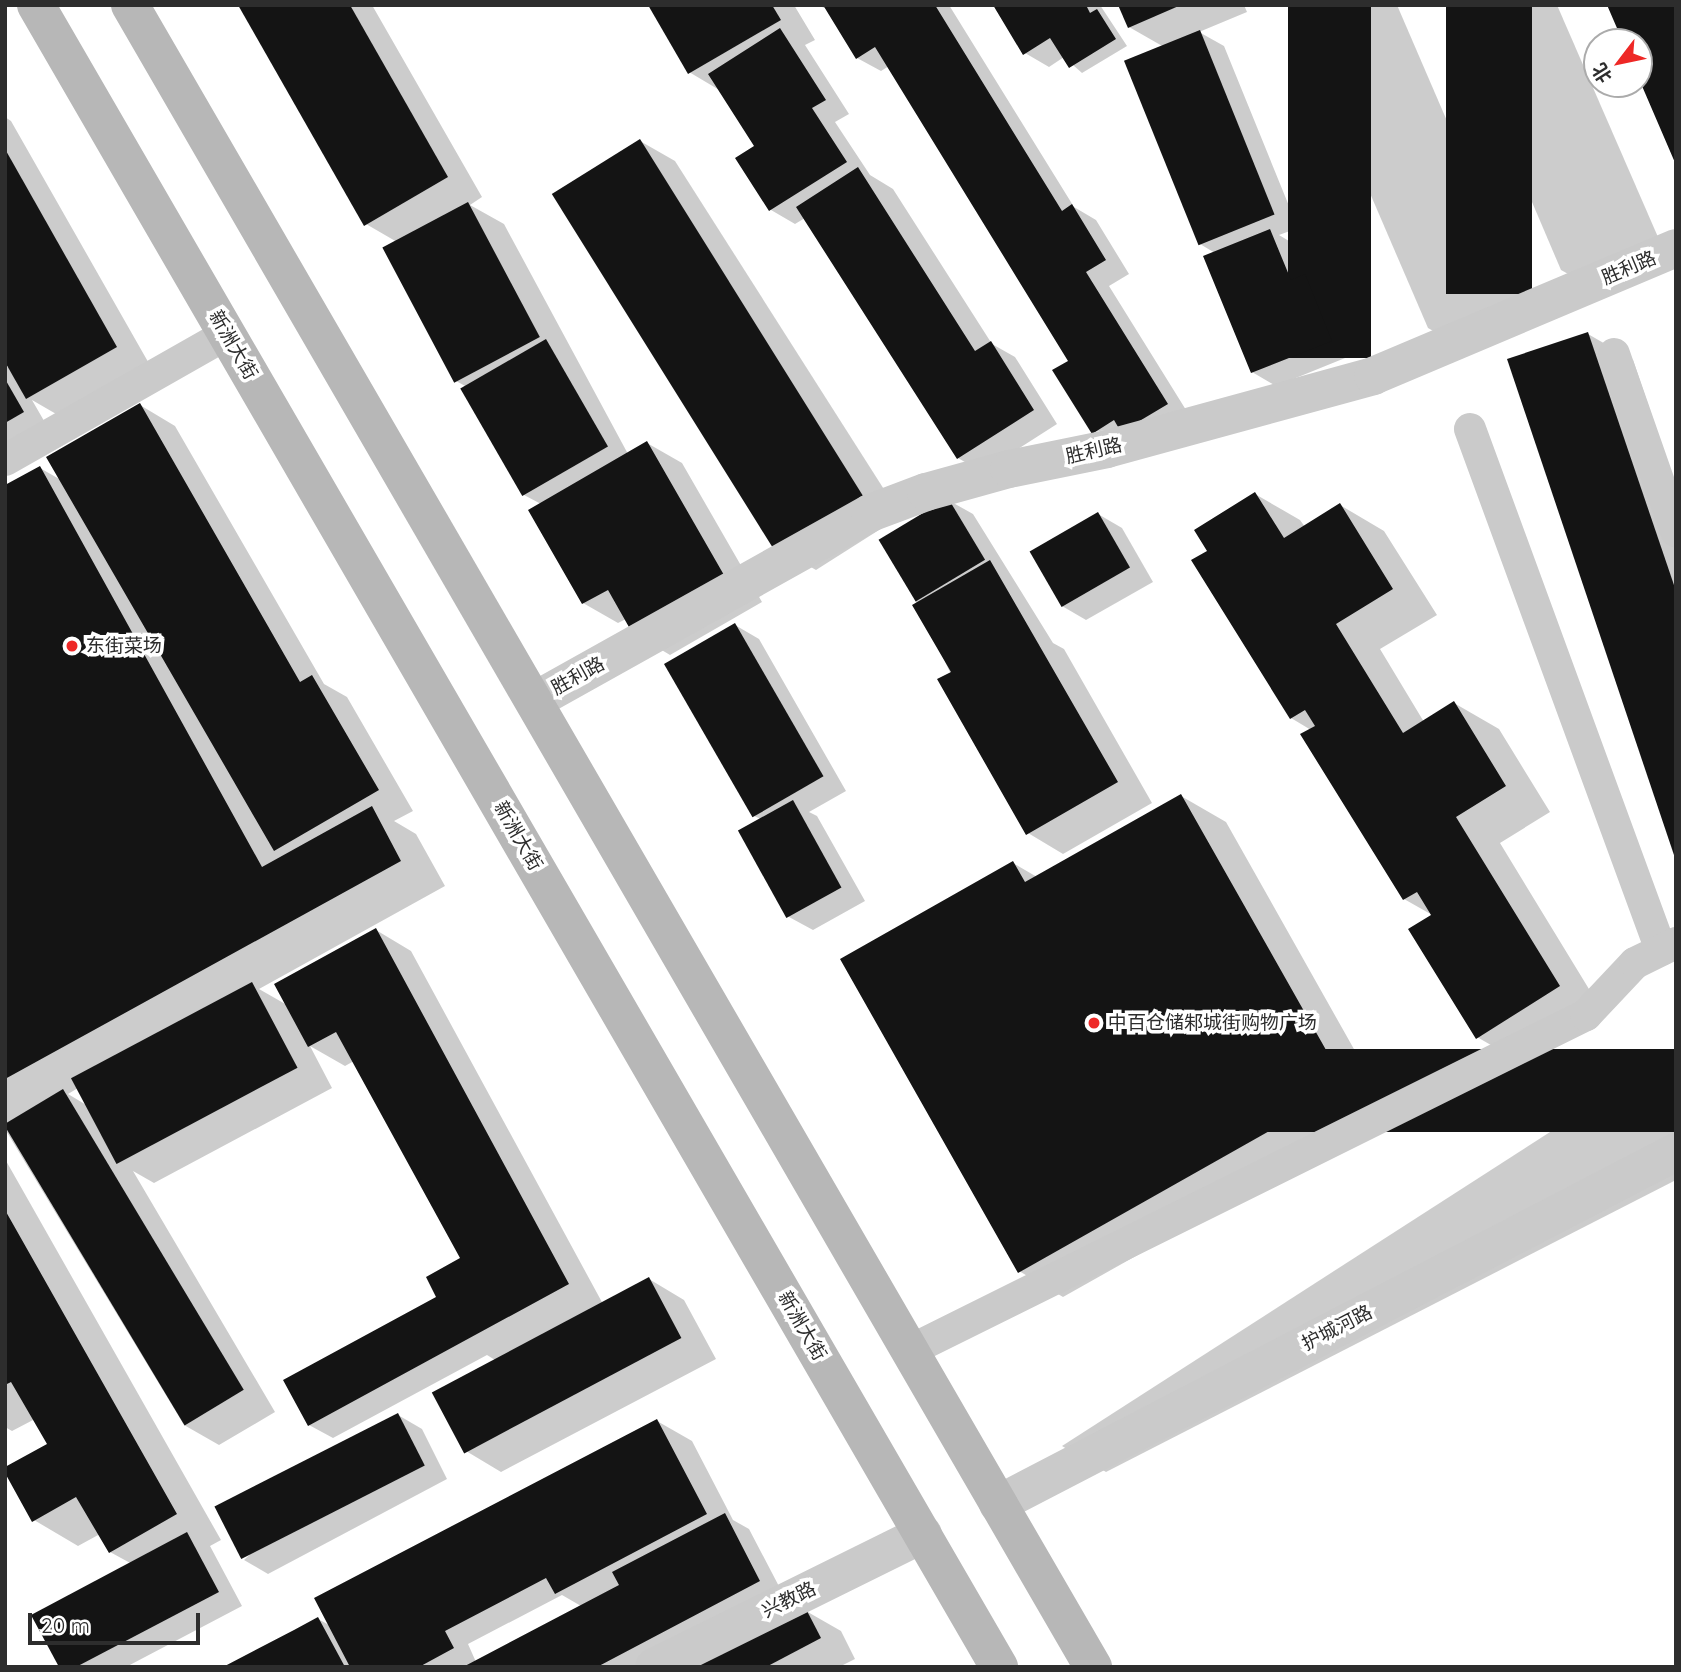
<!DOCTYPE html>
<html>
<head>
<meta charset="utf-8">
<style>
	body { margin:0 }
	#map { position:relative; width:1681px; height:1672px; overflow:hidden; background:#fff; font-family:Quicksand,"Noto Sans SC",sans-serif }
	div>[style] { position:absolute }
	.shadow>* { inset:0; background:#0003 }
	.building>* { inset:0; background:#141414; transform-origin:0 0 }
	.service>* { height:32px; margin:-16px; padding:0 16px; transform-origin:16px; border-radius:16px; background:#cacaca }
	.minor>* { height:38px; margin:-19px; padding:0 19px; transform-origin:19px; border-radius:19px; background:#cacaca }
	.secondary>* { height:38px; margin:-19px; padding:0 19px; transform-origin:19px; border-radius:19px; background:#b7b7b7 }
	.dots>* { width:19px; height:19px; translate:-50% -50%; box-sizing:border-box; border:4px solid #fff; border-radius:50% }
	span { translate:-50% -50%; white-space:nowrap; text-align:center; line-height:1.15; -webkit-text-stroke:7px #fff; paint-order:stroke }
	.street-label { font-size:19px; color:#2d2d2d }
	.poi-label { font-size:19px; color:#2d2d2d }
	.left { translate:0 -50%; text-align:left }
	.frame { position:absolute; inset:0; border:7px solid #2d2d2d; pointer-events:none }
	.north { position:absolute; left:1583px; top:28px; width:70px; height:70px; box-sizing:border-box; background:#fff; border:2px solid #ababab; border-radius:50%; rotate:238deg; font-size:19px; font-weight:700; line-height:28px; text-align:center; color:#2d2d2d }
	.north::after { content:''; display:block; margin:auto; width:24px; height:32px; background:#ee2826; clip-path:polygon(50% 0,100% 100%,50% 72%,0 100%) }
	.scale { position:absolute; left:28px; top:1613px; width:172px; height:32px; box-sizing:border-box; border:4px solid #2d2d2d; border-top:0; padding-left:9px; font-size:21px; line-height:24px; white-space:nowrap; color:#2d2d2d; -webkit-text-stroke:5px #fff; paint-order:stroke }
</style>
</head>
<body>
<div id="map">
	<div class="shadow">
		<div style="clip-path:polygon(240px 5px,372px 5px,482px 197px,470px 205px,504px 224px,628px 454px,647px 443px,682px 463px,762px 602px,670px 655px,635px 634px,626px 619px,618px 623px,583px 603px,541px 504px,524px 495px,467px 387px,456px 381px,397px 242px,366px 224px)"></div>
		<div style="clip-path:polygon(650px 5px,794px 5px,815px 40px,805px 45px,849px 114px,835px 122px,870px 175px,893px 189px,992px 344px,1015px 357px,1057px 424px,982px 472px,958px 458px,805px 218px,795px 224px,771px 210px,737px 158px,756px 146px,721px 91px,689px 72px)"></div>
		<div style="clip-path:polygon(817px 5px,949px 5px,1074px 207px,1096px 220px,1129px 274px,1109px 286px,1191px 418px,1093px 432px,1071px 362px,889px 66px,881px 71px,857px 58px,827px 9px)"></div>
		<div style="clip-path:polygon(995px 5px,1100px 5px,1127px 46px,1082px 73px,1064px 57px,1049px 67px,1025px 53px)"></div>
		<div style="clip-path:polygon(1120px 5px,1244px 5px,1247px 12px,1199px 32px,1224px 46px,1298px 228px,1279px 235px,1294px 244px,1307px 277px,1329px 290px,1355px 354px,1276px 386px,1252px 372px,1215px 253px,1200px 244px,1164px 47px,1129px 27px)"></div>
		<div style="clip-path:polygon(1289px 5px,1397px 5px,1532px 318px,1463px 348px,1428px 328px)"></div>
		<div style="clip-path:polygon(1448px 5px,1557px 5px,1668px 260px,1597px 290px,1561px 270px)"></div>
		<div style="clip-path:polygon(5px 117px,11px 121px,151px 367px,63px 418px,32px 400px,47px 426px,5px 450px,5px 366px,11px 369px,5px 359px)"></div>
		<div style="clip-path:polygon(640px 141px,675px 161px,901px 516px,816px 570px,781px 550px)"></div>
		<div style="clip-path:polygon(1588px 334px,1633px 360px,1676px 487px,1676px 857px)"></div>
		<div style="clip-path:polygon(evenodd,140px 405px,175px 426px,324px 684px,347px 697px,413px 811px,394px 821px,416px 834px,445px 886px,259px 989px,287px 1005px,376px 930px,411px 951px,603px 1304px,649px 1279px,684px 1300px,716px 1359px,501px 1472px,466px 1451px,495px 1360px,487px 1355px,333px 1438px,309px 1425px,436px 1299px,462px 1259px,354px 1061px,345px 1066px,310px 1046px,332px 1088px,154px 1183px,133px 1171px,275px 1412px,219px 1445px,184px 1425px,5px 1129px,5px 487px,40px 468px,61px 480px,140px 405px,78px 1088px,88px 1106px,68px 1094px,78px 1088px)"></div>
		<div style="clip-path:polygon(1255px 494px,1300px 520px,1305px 527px,1340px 505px,1384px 531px,1437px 615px,1380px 649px,1424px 722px,1454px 703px,1499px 729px,1550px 812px,1500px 843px,1603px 1012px,1522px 1063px,1477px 1037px,1434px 916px,1404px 899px,1311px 730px,1291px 718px,1209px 551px)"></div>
		<div style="clip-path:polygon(948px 500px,973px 514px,1053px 643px,1064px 649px,1152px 803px,1063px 854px,1028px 833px,915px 600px)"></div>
		<div style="clip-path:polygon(1098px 514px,1122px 528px,1153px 582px,1086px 620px,1062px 606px)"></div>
		<div style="clip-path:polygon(735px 625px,759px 639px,846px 791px,809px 812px,817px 816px,865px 901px,813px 930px,789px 917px,763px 820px,754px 816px)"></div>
		<div style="clip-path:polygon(1181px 796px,1226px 822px,1390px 1113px,1063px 1297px,1019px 1271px,1013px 863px,1037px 877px)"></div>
		<div style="clip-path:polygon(1676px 1051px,1676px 1180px,1106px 1472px,1062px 1446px)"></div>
		<div style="clip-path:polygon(5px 1159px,221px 1540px,210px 1546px,242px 1606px,126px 1667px,61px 1667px,132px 1564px,110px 1552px,100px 1534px,78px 1546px,34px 1520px,49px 1445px,35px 1419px,12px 1431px,5px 1427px)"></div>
		<div style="clip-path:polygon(398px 1415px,422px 1429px,447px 1479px,268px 1574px,244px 1560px)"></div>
		<div style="clip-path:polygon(evenodd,657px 1421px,692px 1441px,733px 1520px,749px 1529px,783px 1594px,645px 1667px,227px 1667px,318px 1619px,331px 1626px,657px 1421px,562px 1595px,581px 1606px,476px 1662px,468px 1644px,562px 1595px)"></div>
		<div style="clip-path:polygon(806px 1611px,841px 1631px,855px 1659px,839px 1667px,699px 1667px)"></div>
	</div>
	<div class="building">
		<div style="clip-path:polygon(238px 5px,350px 5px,448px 177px,364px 226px)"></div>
		<div style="clip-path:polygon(648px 5px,772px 5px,781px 20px,688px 74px)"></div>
		<div style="clip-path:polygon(823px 5px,935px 5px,1062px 211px,1072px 204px,1106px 260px,1086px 272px,1168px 404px,1121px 432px,1114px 420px,1092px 434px,1052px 370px,1068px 361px,875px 47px,856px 59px)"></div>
		<div style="clip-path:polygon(993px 5px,1086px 5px,1090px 13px,1097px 9px,1116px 39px,1069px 68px,1050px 38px,1023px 55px)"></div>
		<div style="clip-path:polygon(1118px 5px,1181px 5px,1128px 28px)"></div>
		<div style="left:1288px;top:5px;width:83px;height:353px"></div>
		<div style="left:1446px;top:5px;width:86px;height:289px"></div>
		<div style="clip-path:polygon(1607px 5px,1676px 5px,1676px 165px,1639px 79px,1639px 42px,1623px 42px)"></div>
		<div style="clip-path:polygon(780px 28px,826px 100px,812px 108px,847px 162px,769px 211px,735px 158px,754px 146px,708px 74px)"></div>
		<div style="left:1200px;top:30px;width:199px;height:82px;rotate:68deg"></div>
		<div style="left:640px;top:139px;width:423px;height:104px;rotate:58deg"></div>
		<div style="clip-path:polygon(5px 149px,117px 347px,26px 399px,5px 362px)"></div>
		<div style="clip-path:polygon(858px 167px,975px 351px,991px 341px,1034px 410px,957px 459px,796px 207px)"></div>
		<div style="left:468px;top:202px;width:153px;height:97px;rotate:62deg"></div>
		<div style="clip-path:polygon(1270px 229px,1291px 280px,1305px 274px,1332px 341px,1251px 373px,1203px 256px)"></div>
		<div style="clip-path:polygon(1588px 332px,1676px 591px,1676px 861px,1507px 359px)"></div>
		<div style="left:546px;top:339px;width:124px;height:99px;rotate:60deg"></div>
		<div style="clip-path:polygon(5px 379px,24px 412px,5px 423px)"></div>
		<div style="clip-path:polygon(140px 403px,300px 682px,312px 675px,379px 790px,274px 851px,46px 457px)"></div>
		<div style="clip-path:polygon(647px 441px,728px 582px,634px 636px,608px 590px,582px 604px,528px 510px)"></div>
		<div style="clip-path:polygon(40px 466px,262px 867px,372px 806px,401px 861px,5px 1079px,5px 485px)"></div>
		<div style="clip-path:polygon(1255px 492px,1284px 538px,1340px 503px,1393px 589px,1336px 624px,1403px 733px,1454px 701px,1506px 786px,1456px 817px,1560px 986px,1476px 1039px,1408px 929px,1431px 915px,1417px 892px,1403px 900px,1300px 734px,1315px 726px,1305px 710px,1290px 719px,1191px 560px,1207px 551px,1194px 530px)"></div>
		<div style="left:948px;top:498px;width:72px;height:81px;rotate:59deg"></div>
		<div style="left:1098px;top:512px;width:64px;height:79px;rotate:60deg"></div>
		<div style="clip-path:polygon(990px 560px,1118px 782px,1026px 835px,937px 679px,951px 672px,912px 605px)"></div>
		<div style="left:735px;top:623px;width:177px;height:82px;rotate:60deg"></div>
		<div style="clip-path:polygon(1181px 794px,1347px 1087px,1018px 1273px,840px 959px,1013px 861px,1025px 882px)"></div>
		<div style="left:793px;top:800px;width:100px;height:63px;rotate:61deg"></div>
		<div style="clip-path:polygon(376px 928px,569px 1284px,308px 1426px,283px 1380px,436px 1297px,426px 1277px,460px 1258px,336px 1032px,308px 1047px,274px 984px)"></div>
		<div style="left:252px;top:982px;width:97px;height:205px;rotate:62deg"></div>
		<div style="left:1676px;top:1049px;width:83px;height:729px;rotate:90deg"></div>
		<div style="left:63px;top:1089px;width:351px;height:69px;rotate:59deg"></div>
		<div style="clip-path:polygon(5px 1210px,177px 1514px,109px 1553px,76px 1497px,32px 1522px,5px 1473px,5px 1467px,47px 1444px,11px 1382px,5px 1385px)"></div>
		<div style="left:649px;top:1277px;width:69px;height:246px;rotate:62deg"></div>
		<div style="left:398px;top:1413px;width:59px;height:206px;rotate:63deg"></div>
		<div style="clip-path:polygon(657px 1419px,707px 1514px,555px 1594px,546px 1578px,445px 1631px,454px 1648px,419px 1667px,350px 1667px,314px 1598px)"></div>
		<div style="clip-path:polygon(725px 1513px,760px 1581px,597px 1667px,463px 1667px,619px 1585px,612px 1572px)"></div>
		<div style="clip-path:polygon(187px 1532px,219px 1592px,76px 1667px,59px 1667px,31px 1615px)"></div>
		<div style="clip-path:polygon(806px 1609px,821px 1638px,766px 1667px,695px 1667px)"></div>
		<div style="clip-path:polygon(318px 1617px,345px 1667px,223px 1667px,294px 1630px)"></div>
	</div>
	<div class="service">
		<div style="left:1614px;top:354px;width:188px;rotate:70.7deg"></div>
		<div style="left:1470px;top:429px;width:555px;rotate:69.87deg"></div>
		<div style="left:5px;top:460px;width:255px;rotate:-29.6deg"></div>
		<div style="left:909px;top:1351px;width:756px;rotate:-26.4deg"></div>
		<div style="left:1586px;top:1015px;width:71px;rotate:-46.7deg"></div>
		<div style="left:1635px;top:963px;width:46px;rotate:-26deg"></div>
	</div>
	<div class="minor">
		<div style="left:534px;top:701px;width:385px;rotate:-29.2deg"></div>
		<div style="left:870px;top:513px;width:60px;rotate:-20.6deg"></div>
		<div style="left:926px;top:492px;width:86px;rotate:-15.5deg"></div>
		<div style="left:1009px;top:469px;width:100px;rotate:-11.5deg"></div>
		<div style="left:1107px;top:449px;width:276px;rotate:-15.3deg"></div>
		<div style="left:1373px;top:376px;width:329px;rotate:-22.9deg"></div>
		<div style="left:998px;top:1504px;width:764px;rotate:-27.44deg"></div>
		<div style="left:654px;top:1667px;width:300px;rotate:-26.3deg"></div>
	</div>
	<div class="secondary">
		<div style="left:36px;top:5px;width:1921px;rotate:59.91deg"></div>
		<div style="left:130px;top:5px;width:1921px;rotate:59.91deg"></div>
	</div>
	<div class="dots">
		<div style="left:72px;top:646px;background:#ee2826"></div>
		<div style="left:1094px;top:1023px;background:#ee2826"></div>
	</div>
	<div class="street-label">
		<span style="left:1629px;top:268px;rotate:-23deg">胜利路</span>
		<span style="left:233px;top:345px;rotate:60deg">新洲大街</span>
		<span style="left:1094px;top:451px;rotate:-13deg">胜利路</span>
		<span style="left:578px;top:676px;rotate:-29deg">胜利路</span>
		<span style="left:518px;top:836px;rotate:60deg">新洲大街</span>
		<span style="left:802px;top:1326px;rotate:60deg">新洲大街</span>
		<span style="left:1337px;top:1328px;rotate:-27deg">护城河路</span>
		<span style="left:789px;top:1600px;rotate:-26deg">兴教路</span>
	</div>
	<div class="poi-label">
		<span class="left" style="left:86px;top:646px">东街菜场</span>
		<span class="left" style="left:1108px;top:1023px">中百仓储邾城街购物广场</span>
	</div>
	<div class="frame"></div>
	<div class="north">北</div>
	<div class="scale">20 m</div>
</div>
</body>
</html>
